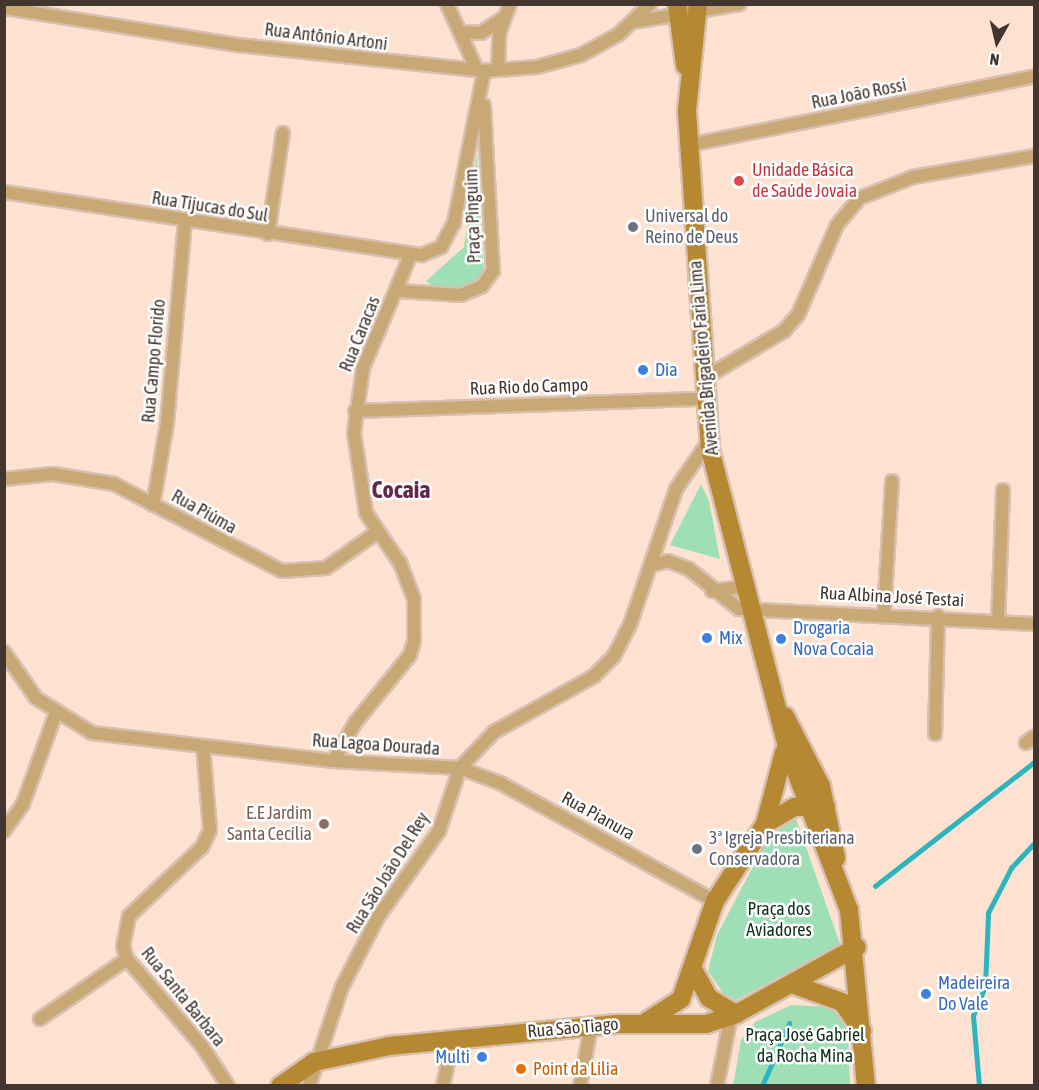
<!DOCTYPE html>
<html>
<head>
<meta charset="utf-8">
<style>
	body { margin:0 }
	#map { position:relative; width:1039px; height:1090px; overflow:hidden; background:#fde2d1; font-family:"Asap Condensed",sans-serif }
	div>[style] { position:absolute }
	.green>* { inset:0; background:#9fdfb6 }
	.stream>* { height:4.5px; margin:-2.25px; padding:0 2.25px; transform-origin:2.25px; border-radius:2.25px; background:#2eb4bd }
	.roads { filter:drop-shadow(2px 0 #d8c0b0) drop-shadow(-2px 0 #d8c0b0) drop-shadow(0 2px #d8c0b0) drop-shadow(0 -2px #d8c0b0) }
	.street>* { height:12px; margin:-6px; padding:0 6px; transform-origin:6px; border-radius:6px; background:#c8a976 }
	.secondary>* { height:18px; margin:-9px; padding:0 9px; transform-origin:9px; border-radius:9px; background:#b68832 }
	.dots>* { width:16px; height:16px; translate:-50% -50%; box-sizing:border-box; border:3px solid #fff; border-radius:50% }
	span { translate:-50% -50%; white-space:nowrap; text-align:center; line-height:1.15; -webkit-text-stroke:5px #fff; paint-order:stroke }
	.street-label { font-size:18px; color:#43362e }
	.health-label { font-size:18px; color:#be3a42 }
	.left { translate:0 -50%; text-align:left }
	.worship-label { font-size:18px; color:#5b616d }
	.shop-label { font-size:18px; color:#366cbe }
	.right { translate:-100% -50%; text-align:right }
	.education-label { font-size:18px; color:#785e54 }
	.park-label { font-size:18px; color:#0d311d }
	.food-label { font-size:18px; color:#c56008 }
	.district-label { font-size:24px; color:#64274c; font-weight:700 }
	.frame { position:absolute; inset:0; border:6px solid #43362e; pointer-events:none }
	.north { position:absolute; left:967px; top:12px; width:60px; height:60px; -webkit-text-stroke:4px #fff; paint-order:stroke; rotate:188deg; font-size:16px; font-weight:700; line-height:24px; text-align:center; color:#43362e }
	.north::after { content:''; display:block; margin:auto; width:21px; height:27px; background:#43362e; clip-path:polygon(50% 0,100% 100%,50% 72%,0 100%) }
</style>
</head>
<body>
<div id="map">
	<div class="green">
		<div style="clip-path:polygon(477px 153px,484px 279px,453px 291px,434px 288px,426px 281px,464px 247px)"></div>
		<div style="clip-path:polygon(701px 484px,709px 501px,720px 559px,670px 545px)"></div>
		<div style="clip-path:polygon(795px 816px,840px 944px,736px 1000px,723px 993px,708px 971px,717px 935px,766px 842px)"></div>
		<div style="clip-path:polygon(791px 1005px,832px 1007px,848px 1030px,850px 1085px,733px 1086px,741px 1040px,755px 1022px)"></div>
	</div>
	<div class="stream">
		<div style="left:875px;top:886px;width:202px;rotate:-37.9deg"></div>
		<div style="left:762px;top:1086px;width:68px;rotate:-66.5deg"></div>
		<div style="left:979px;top:1086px;width:70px;rotate:-94.9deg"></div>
		<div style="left:973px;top:1016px;width:32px;rotate:-68deg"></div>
		<div style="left:985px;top:986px;width:73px;rotate:-87.6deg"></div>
		<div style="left:988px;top:913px;width:51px;rotate:-62.9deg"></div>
		<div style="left:1011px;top:868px;width:34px;rotate:-47deg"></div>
	</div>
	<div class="roads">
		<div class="street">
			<div style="left:447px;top:4px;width:72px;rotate:65.6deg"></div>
			<div style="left:4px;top:8px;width:237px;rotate:9deg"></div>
			<div style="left:238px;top:45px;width:247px;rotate:6deg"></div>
			<div style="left:484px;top:71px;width:53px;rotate:-4.3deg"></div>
			<div style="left:537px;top:67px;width:46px;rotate:-15.3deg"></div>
			<div style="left:581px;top:55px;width:43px;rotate:-28.9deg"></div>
			<div style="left:619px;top:34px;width:43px;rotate:-44.1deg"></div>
			<div style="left:633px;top:22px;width:108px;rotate:-9.6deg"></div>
			<div style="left:462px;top:32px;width:19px;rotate:3deg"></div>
			<div style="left:481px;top:33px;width:27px;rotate:-34deg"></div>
			<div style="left:498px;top:70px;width:36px;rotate:-88deg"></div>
			<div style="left:499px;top:34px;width:32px;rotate:-70deg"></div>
			<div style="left:689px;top:145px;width:352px;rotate:-11.2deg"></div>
			<div style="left:4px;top:192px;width:423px;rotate:8.6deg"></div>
			<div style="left:422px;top:255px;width:21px;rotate:-23deg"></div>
			<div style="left:441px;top:247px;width:27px;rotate:-62deg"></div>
			<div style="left:454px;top:223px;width:155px;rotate:-78.8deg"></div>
			<div style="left:268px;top:234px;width:102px;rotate:-81.6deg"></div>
			<div style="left:398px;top:291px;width:63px;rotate:3.6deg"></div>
			<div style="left:461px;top:295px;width:23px;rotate:-23deg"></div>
			<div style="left:482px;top:286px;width:19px;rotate:-54deg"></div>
			<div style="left:493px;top:271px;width:166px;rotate:-93.1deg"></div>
			<div style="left:703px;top:379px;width:94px;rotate:-30.7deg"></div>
			<div style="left:784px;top:331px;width:21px;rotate:-49deg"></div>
			<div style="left:798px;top:315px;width:98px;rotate:-66.6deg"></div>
			<div style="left:837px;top:225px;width:35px;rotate:-50deg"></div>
			<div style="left:860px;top:198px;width:57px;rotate:-21.6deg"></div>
			<div style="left:913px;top:177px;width:123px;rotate:-9.8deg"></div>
			<div style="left:355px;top:411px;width:349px;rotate:-2deg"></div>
			<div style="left:4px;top:479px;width:49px;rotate:-5.8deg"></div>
			<div style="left:53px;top:474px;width:62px;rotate:9.3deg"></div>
			<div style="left:114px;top:484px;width:189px;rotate:27.4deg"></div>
			<div style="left:282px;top:571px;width:44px;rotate:-3.9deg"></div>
			<div style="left:326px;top:568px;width:61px;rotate:-35deg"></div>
			<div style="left:153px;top:505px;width:83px;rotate:-80.3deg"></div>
			<div style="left:167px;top:423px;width:203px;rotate:-84.9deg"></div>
			<div style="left:652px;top:565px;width:16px;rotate:-14deg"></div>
			<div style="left:668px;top:561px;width:22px;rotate:21deg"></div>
			<div style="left:689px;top:569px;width:64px;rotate:38.7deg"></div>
			<div style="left:739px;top:609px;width:295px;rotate:2.9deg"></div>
			<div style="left:712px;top:591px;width:30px;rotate:-8deg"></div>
			<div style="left:884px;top:613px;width:132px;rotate:-86.5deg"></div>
			<div style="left:998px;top:621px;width:131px;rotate:-87.8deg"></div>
			<div style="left:4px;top:652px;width:56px;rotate:55.2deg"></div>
			<div style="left:36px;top:698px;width:66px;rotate:32deg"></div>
			<div style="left:92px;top:733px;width:243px;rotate:6.6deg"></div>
			<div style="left:333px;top:761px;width:127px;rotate:3.2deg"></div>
			<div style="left:460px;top:768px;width:43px;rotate:20.6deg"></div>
			<div style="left:500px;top:783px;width:245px;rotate:28.8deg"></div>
			<div style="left:935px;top:734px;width:118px;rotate:-88.5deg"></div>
			<div style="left:1026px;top:743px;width:10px;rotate:-37deg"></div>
			<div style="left:203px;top:746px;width:84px;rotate:85.2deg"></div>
			<div style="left:210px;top:830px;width:19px;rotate:115deg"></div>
			<div style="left:202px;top:847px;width:100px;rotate:136.6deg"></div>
			<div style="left:129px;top:916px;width:31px;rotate:101deg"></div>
			<div style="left:123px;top:946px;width:14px;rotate:73deg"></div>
			<div style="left:127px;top:959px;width:115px;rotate:49.2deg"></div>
			<div style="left:202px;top:1046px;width:48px;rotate:57deg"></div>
			<div style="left:333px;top:761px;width:44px;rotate:-59.9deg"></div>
			<div style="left:355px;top:723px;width:87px;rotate:-51deg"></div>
			<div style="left:410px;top:655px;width:15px;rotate:-74deg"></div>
			<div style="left:414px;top:641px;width:42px;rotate:-90deg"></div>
			<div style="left:414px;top:599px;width:39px;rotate:-111deg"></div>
			<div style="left:400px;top:563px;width:60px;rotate:-124.2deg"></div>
			<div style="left:366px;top:513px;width:81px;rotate:-98.5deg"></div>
			<div style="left:354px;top:433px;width:66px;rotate:-82.1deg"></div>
			<div style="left:363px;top:368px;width:121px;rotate:-67.2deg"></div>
			<div style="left:4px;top:831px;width:33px;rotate:-55deg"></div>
			<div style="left:23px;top:804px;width:97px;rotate:-70.1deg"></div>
			<div style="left:40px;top:1019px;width:106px;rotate:-34.6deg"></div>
			<div style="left:309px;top:1086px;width:104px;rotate:-71.6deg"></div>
			<div style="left:342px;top:987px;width:79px;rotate:-62.8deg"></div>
			<div style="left:378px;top:917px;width:105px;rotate:-54.7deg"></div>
			<div style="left:439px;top:831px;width:66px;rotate:-71.6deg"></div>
			<div style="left:460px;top:768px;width:50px;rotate:-46.6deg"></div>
			<div style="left:494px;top:732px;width:115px;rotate:-29.2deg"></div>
			<div style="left:594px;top:676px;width:28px;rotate:-45deg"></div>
			<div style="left:614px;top:656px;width:35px;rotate:-63deg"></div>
			<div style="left:630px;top:625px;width:144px;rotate:-71.3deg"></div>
			<div style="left:676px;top:489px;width:58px;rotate:-55.5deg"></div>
			<div style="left:443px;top:1086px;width:48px;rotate:-78deg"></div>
			<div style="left:580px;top:1086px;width:61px;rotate:-79.6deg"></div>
			<div style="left:717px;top:1086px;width:71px;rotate:-78.7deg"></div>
		</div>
		<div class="secondary">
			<div style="left:677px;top:4px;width:62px;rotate:82.5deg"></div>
			<div style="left:698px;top:4px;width:108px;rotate:95.9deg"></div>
			<div style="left:687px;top:111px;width:339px;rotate:86.1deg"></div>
			<div style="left:710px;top:449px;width:312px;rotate:75.5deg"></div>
			<div style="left:788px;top:751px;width:170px;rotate:69deg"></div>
			<div style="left:849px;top:910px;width:177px;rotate:84.5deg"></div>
			<div style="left:785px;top:716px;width:79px;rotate:62.8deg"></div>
			<div style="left:821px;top:786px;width:74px;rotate:78.2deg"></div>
			<div style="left:765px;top:824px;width:74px;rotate:-75.2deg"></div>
			<div style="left:694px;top:971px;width:31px;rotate:61deg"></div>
			<div style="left:709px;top:998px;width:31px;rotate:31deg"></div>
			<div style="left:792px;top:984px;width:53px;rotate:19.8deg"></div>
			<div style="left:842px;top:1002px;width:35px;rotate:55deg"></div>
			<div style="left:646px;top:1022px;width:42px;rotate:-33.3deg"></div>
			<div style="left:681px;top:999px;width:104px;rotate:-70.9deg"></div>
			<div style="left:715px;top:901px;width:92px;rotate:-57deg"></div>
			<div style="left:765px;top:824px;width:34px;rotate:-30deg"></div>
			<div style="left:795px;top:807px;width:31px"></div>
			<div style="left:280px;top:1086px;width:42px;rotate:-35.2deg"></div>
			<div style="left:314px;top:1062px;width:77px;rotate:-12deg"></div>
			<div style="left:389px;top:1046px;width:229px;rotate:-5.5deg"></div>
			<div style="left:617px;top:1024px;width:89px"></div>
			<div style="left:706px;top:1024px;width:32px;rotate:-18deg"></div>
			<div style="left:736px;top:1014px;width:138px;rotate:-29deg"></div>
		</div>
	</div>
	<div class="dots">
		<div style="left:739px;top:181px;background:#e0444e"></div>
		<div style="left:633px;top:227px;background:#6b7280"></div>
		<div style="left:643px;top:370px;background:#3f7fe0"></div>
		<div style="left:707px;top:638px;background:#3f7fe0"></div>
		<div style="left:781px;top:639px;background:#3f7fe0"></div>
		<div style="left:324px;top:824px;background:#8d6e63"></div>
		<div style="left:697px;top:849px;background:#6b7280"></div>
		<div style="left:926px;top:994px;background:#3f7fe0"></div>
		<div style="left:482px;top:1057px;background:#3f7fe0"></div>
		<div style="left:521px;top:1069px;background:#e8710a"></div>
	</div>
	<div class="street-label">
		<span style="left:326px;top:37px;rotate:7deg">Rua Antônio Artoni</span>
		<span style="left:859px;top:94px;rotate:-11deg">Rua João Rossi</span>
		<span style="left:210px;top:207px;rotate:9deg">Rua Tijucas do Sul</span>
		<span style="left:473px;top:216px;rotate:-92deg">Praça Pinguim</span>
		<span style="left:360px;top:334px;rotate:-68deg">Rua Caracas</span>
		<span style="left:704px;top:358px;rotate:-95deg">Avenida Brigadeiro Faria Lima</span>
		<span style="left:154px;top:361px;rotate:-85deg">Rua Campo Florido</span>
		<span style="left:529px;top:387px;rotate:-2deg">Rua Rio do Campo</span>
		<span style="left:204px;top:512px;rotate:29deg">Rua Piúma</span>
		<span style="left:892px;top:597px;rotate:3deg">Rua Albina José Testai</span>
		<span style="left:376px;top:745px;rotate:4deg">Rua Lagoa Dourada</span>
		<span style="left:598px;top:816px;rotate:29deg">Rua Pianura</span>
		<span style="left:388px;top:873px;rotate:-58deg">Rua São João Del Rey</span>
		<span style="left:183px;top:997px;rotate:51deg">Rua Santa Barbara</span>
		<span style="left:573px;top:1028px;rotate:-5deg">Rua São Tiago</span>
	</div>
	<div class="health-label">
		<span class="left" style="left:752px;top:181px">Unidade Básica<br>de Saúde Jovaia</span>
	</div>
	<div class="worship-label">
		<span class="left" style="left:645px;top:227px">Universal do<br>Reino de Deus</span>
		<span class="left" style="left:709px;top:849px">3ª Igreja Presbiteriana<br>Conservadora</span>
	</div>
	<div class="shop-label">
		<span class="left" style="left:655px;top:370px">Dia</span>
		<span class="left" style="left:793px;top:639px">Drogaria<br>Nova Cocaia</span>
		<span class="left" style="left:719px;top:638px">Mix</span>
		<span class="left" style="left:938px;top:994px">Madeireira<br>Do Vale</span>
		<span class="right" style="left:470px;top:1057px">Multi</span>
	</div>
	<div class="education-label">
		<span class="right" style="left:312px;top:824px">E.E Jardim<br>Santa Cecília</span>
	</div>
	<div class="park-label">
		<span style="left:779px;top:920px">Praça dos<br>Aviadores</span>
		<span style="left:805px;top:1046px">Praça José Gabriel<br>da Rocha Mina</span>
	</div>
	<div class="food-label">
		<span class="left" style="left:533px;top:1069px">Point da Lilia</span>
	</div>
	<div class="district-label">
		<span style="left:401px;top:490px">Cocaia</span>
	</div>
	<div class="frame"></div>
	<div class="north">N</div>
</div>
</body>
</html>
